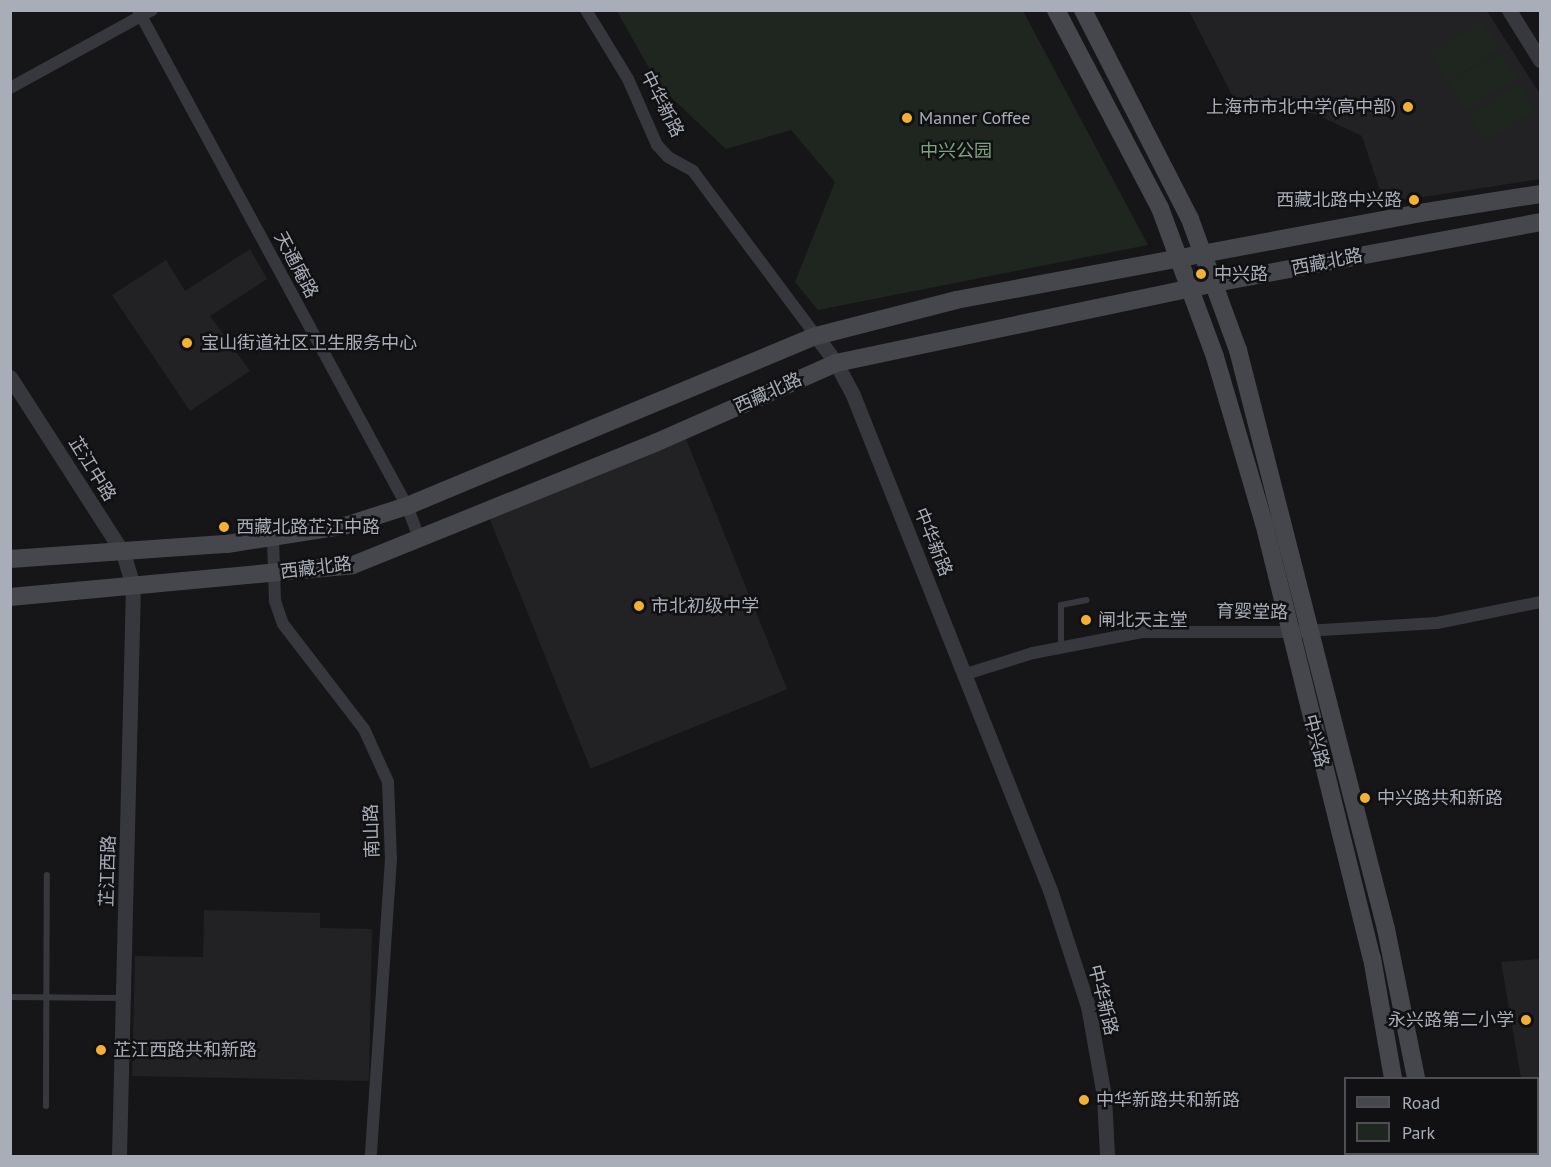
<!DOCTYPE html>
<html>
<head>
<meta charset="utf-8">
<style>
	body { margin:0 }
	#map { position:relative; width:1551px; height:1167px; overflow:hidden; background:#161618; font-family:"PT Sans","Noto Sans SC",sans-serif }
	div>[style] { position:absolute }
	.built>* { inset:0; background:#222225; transform-origin:0 0 }
	.green>* { inset:0; background:#1e261f; transform-origin:0 0 }
	.service>* { height:6px; margin:-3px; padding:0 3px; transform-origin:3px; border-radius:3px; background:#37383d }
	.minor>* { height:12px; margin:-6px; padding:0 6px; transform-origin:6px; border-radius:6px; background:#37383d }
	.tertiary>* { height:15px; margin:-7.5px; padding:0 7.5px; transform-origin:7.5px; border-radius:7.5px; background:#37383d }
	.secondary>* { height:18px; margin:-9px; padding:0 9px; transform-origin:9px; border-radius:9px; background:#45474d }
	.dots>* { width:16px; height:16px; translate:-50% -50%; box-sizing:border-box; border:3px solid #111113; border-radius:50% }
	span { translate:-50% -50%; white-space:nowrap; text-align:center; line-height:1.15; -webkit-text-stroke:5px #111113; paint-order:stroke }
	.street-label { font-size:18px; color:#a8adb8 }
	.poi-label { font-size:18px; color:#a8adb8 }
	.right { translate:-100% -50%; text-align:right }
	.left { translate:0 -50%; text-align:left }
	.park-label { font-size:18px; color:#7fa381 }
	.frame { position:absolute; inset:0; border:12px solid #a8adb8; pointer-events:none }
	.legend { position:absolute; left:1344px; top:1077px; width:195px; height:78px; box-sizing:border-box; background:#111113; border:2px solid #4d4f55; margin:0; padding:8px 10px; list-style:none; font-size:18px; color:#a8adb8 }
	.legend li { display:flex; align-items:center; gap:12px; height:30px }
	.legend b { width:30px; border:2px solid #4d4f55 }
</style>
</head>
<body>
<div id="map">
	<div class="built">
		<i style="clip-path:polygon(1189px 11px,1487px 11px,1540px 94px,1540px 179px,1384px 203px,1362px 136px,1315px 114px,1235px 101px)"></i>
		<i style="clip-path:polygon(250px 249px,267px 279px,210px 316px,250px 371px,190px 411px,112px 295px,166px 260px,185px 291px)"></i>
		<i style="left:686px;top:439px;width:270px;height:212px;rotate:68deg"></i>
		<i style="clip-path:polygon(204px 910px,320px 913px,320px 928px,372px 929px,369px 1081px,132px 1076px,135px 956px,203px 957px)"></i>
		<i style="clip-path:polygon(1540px 959px,1540px 1156px,1534px 1156px,1538px 1154px,1538px 1078px,1521px 1078px,1501px 962px)"></i>
	</div>
	<div class="green">
		<i style="clip-path:polygon(617px 11px,1023px 11px,1148px 245px,818px 310px,795px 282px,835px 182px,791px 130px,726px 149px,659px 86px)"></i>
		<i style="left:1482px;top:22px;width:33px;height:60px;rotate:59deg"></i>
		<i style="left:1501px;top:52px;width:32px;height:60px;rotate:60deg"></i>
		<i style="left:1520px;top:84px;width:31px;height:60px;rotate:59deg"></i>
	</div>
	<div class="service">
		<i style="left:1061px;top:647px;width:42px;rotate:-90deg"></i>
		<i style="left:1061px;top:605px;width:26px;rotate:-11deg"></i>
		<i style="left:10px;top:997px;width:113px;rotate:0.5deg"></i>
		<i style="left:46px;top:1106px;width:231px;rotate:-89.8deg"></i>
	</div>
	<div class="minor">
		<i style="left:138px;top:10px;width:564px;rotate:61.53deg"></i>
		<i style="left:407px;top:506px;width:34px;rotate:69deg"></i>
		<i style="left:586px;top:10px;width:81px;rotate:58.7deg"></i>
		<i style="left:628px;top:79px;width:72px;rotate:66.3deg"></i>
		<i style="left:657px;top:145px;width:16px;rotate:47deg"></i>
		<i style="left:668px;top:157px;width:29px;rotate:29deg"></i>
		<i style="left:693px;top:171px;width:206px;rotate:53.3deg"></i>
		<i style="left:10px;top:88px;width:162px;rotate:-28.8deg"></i>
		<i style="left:273px;top:538px;width:63px;rotate:88.2deg"></i>
		<i style="left:275px;top:601px;width:24px;rotate:71deg"></i>
		<i style="left:283px;top:624px;width:133px;rotate:52.4deg"></i>
		<i style="left:364px;top:729px;width:58px;rotate:65.6deg"></i>
		<i style="left:388px;top:782px;width:77px;rotate:87.8deg"></i>
		<i style="left:391px;top:859px;width:298px;rotate:93.9deg"></i>
		<i style="left:966px;top:674px;width:70px;rotate:-17.4deg"></i>
		<i style="left:1033px;top:653px;width:111px;rotate:-10.9deg"></i>
		<i style="left:1142px;top:632px;width:147px"></i>
		<i style="left:1289px;top:632px;width:148px;rotate:-3.5deg"></i>
		<i style="left:1437px;top:623px;width:105px;rotate:-11.5deg"></i>
	</div>
	<div class="tertiary">
		<i style="left:1509px;top:10px;width:59px;rotate:58.2deg"></i>
		<i style="left:816px;top:336px;width:34px;rotate:53deg"></i>
		<i style="left:836px;top:363px;width:36px;rotate:62deg"></i>
		<i style="left:853px;top:395px;width:533px;rotate:68.3deg"></i>
		<i style="left:1050px;top:890px;width:122px;rotate:71.9deg"></i>
		<i style="left:1088px;top:1006px;width:91px;rotate:79.9deg"></i>
		<i style="left:1104px;top:1096px;width:60px;rotate:87.1deg"></i>
		<i style="left:10px;top:377px;width:209px;rotate:57.3deg"></i>
		<i style="left:123px;top:553px;width:34px;rotate:73deg"></i>
		<i style="left:133px;top:586px;width:570px;rotate:91.41deg"></i>
	</div>
	<div class="secondary">
		<i style="left:1056px;top:10px;width:224px;rotate:62.3deg"></i>
		<i style="left:1160px;top:208px;width:159px;rotate:69.7deg"></i>
		<i style="left:1215px;top:357px;width:173px;rotate:73.6deg"></i>
		<i style="left:1264px;top:523px;width:448px;rotate:76.1deg"></i>
		<i style="left:1372px;top:958px;width:122px;rotate:80.1deg"></i>
		<i style="left:1083px;top:10px;width:235px;rotate:62.9deg"></i>
		<i style="left:1190px;top:219px;width:140px;rotate:69.9deg"></i>
		<i style="left:1238px;top:350px;width:598px;rotate:75.66deg"></i>
		<i style="left:1386px;top:929px;width:152px;rotate:78.6deg"></i>
		<i style="left:10px;top:559px;width:218px;rotate:-4deg"></i>
		<i style="left:227px;top:544px;width:122px;rotate:-8.9deg"></i>
		<i style="left:348px;top:525px;width:62px;rotate:-17.9deg"></i>
		<i style="left:407px;top:506px;width:443px;rotate:-22.6deg"></i>
		<i style="left:816px;top:336px;width:145px;rotate:-14.4deg"></i>
		<i style="left:956px;top:300px;width:472px;rotate:-10.6deg"></i>
		<i style="left:1420px;top:213px;width:121px;rotate:-9deg"></i>
		<i style="left:10px;top:597px;width:344px;rotate:-5.3deg"></i>
		<i style="left:353px;top:565px;width:326px;rotate:-22deg"></i>
		<i style="left:655px;top:443px;width:198px;rotate:-23.8deg"></i>
		<i style="left:836px;top:363px;width:387px;rotate:-11.9deg"></i>
		<i style="left:1215px;top:283px;width:331px;rotate:-10.6deg"></i>
		<i style="left:1401px;top:1154px;width:2px;rotate:63deg"></i>
		<i style="left:1428px;top:1154px;width:2px;rotate:63deg"></i>
	</div>
	<div class="dots">
		<i style="left:1408px;top:107px;background:#f2b134"></i>
		<i style="left:907px;top:118px;background:#f2b134"></i>
		<i style="left:1414px;top:200px;background:#f2b134"></i>
		<i style="left:1201px;top:274px;background:#f2b134"></i>
		<i style="left:187px;top:343px;background:#f2b134"></i>
		<i style="left:224px;top:527px;background:#f2b134"></i>
		<i style="left:639px;top:606px;background:#f2b134"></i>
		<i style="left:1086px;top:620px;background:#f2b134"></i>
		<i style="left:1365px;top:798px;background:#f2b134"></i>
		<i style="left:1526px;top:1020px;background:#f2b134"></i>
		<i style="left:101px;top:1050px;background:#f2b134"></i>
		<i style="left:1084px;top:1100px;background:#f2b134"></i>
	</div>
	<div class="street-label">
		<span style="left:662px;top:104px;rotate:63deg">中华新路</span>
		<span style="left:1327px;top:262px;rotate:-11deg">西藏北路</span>
		<span style="left:296px;top:265px;rotate:62deg">天通庵路</span>
		<span style="left:768px;top:393px;rotate:-24deg">西藏北路</span>
		<span style="left:92px;top:469px;rotate:58deg">芷江中路</span>
		<span style="left:933px;top:542px;rotate:68deg">中华新路</span>
		<span style="left:316px;top:568px;rotate:-7deg">西藏北路</span>
		<span style="left:1252px;top:612px;rotate:1deg">育婴堂路</span>
		<span style="left:1316px;top:741px;rotate:76deg">中兴路</span>
		<span style="left:372px;top:831px;rotate:-92deg">南山路</span>
		<span style="left:108px;top:871px;rotate:-88deg">芷江西路</span>
		<span style="left:1103px;top:1000px;rotate:76deg">中华新路</span>
	</div>
	<div class="poi-label">
		<span class="right" style="left:1396px;top:107px">上海市市北中学(高中部)</span>
		<span class="left" style="left:919px;top:118px">Manner Coffee</span>
		<span class="right" style="left:1402px;top:200px">西藏北路中兴路</span>
		<span class="left" style="left:1214px;top:274px">中兴路</span>
		<span class="left" style="left:201px;top:343px">宝山街道社区卫生服务中心</span>
		<span class="left" style="left:236px;top:527px">西藏北路芷江中路</span>
		<span class="left" style="left:651px;top:606px">市北初级中学</span>
		<span class="left" style="left:1098px;top:620px">闸北天主堂</span>
		<span class="left" style="left:1377px;top:798px">中兴路共和新路</span>
		<span class="right" style="left:1514px;top:1020px">永兴路第二小学</span>
		<span class="left" style="left:113px;top:1050px">芷江西路共和新路</span>
		<span class="left" style="left:1096px;top:1100px">中华新路共和新路</span>
	</div>
	<div class="park-label">
		<span style="left:956px;top:151px">中兴公园</span>
	</div>
	<div class="frame"></div>
	<ul class="legend">
	<li><b style="height:8px;background:#45474d"></b>Road</li>
	<li><b style="height:16px;background:#1e261f"></b>Park</li>
	</ul>
</div>
</body>
</html>
